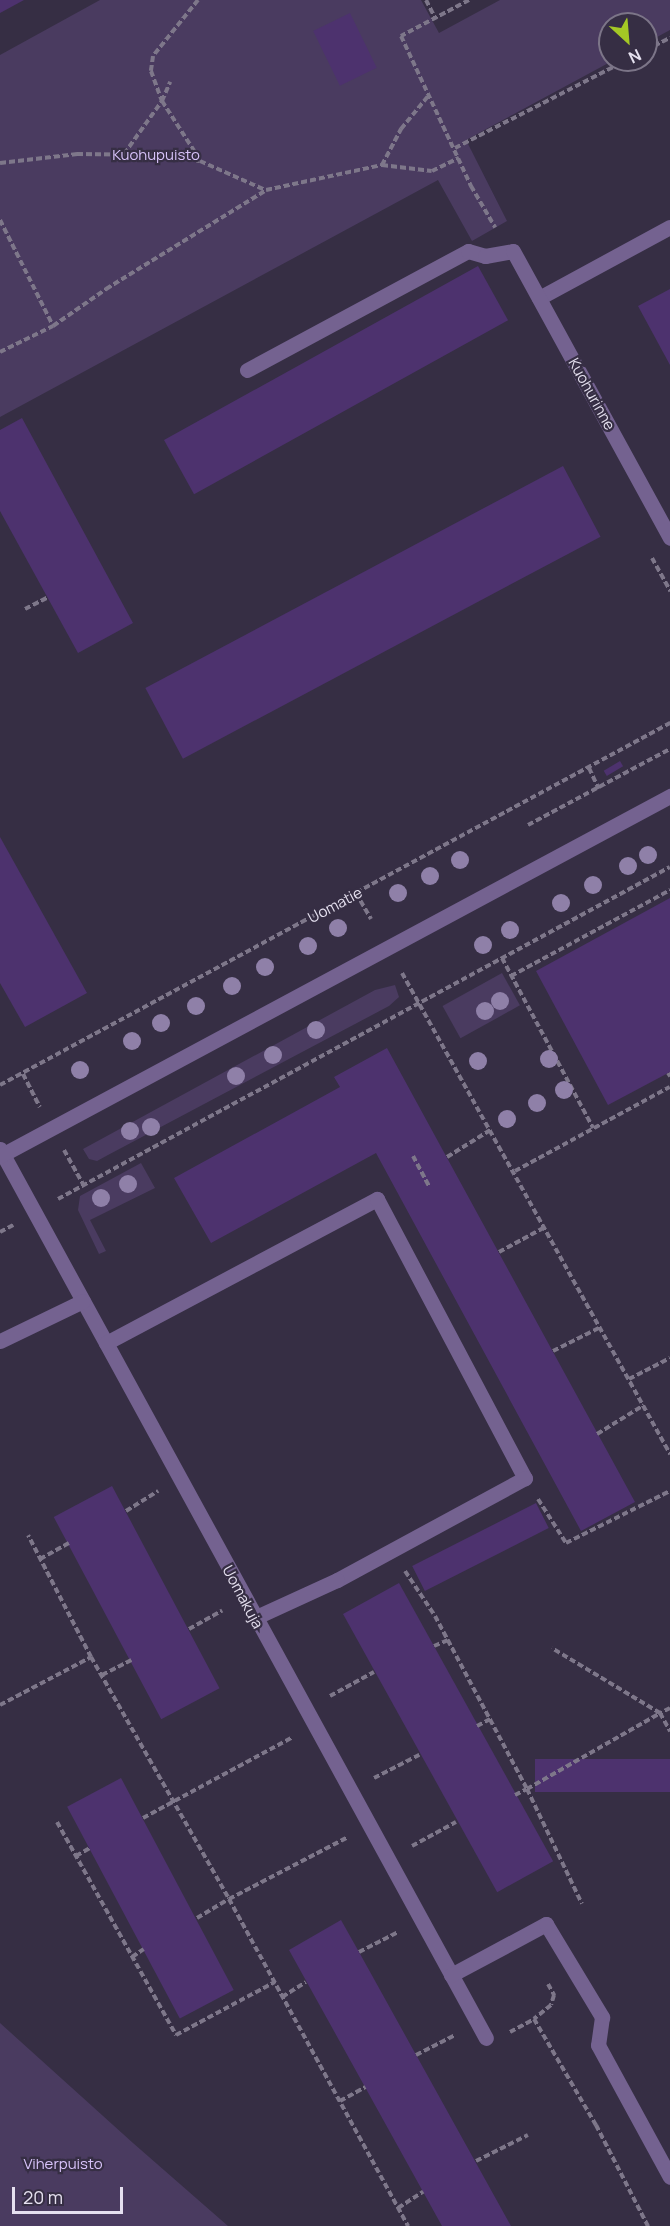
<!DOCTYPE html>
<html>
<head>
<meta charset="utf-8">
<style>
	body { margin:0 }
	#map { position:relative; width:670px; height:2226px; overflow:hidden; background:#362e44; font-family:Manrope,sans-serif }
	div>[style] { position:absolute }
	.green>* { inset:0; background:#4a3b60; transform-origin:0 0 }
	.building>* { inset:0; background:#4d326e; transform-origin:0 0 }
	.path>* { height:4px; margin-top:-2px; transform-origin:0; background:repeating-linear-gradient(90deg,#7e778a 0 6px,transparent 0 9px) }
	.minor>* { height:15px; margin:-7.5px; padding:0 7.5px; transform-origin:7.5px; border-radius:7.5px; background:#746290 }
	.trees>* { width:18px; height:18px; margin:-9px; border-radius:50%; background:#8f80a8 }
	span { translate:-50% -50%; white-space:nowrap; text-align:center; line-height:1.15; -webkit-text-stroke:4.5px #362e44; paint-order:stroke }
	.park-label { font-size:15px; color:#d8c3fa }
	.street-label { font-size:15px; color:#e5e0ef }
	.north { position:absolute; left:598px; top:12px; width:60px; height:60px; box-sizing:border-box; background:#362e44; border:2px solid #7c7588; border-radius:50%; rotate:154deg; font-size:16px; font-weight:700; line-height:24px; text-align:center; color:#e5e0ef }
	.north::after { content:''; display:block; margin:auto; width:21px; height:27px; background:#a4c825; clip-path:polygon(50% 0,100% 100%,50% 72%,0 100%) }
	.scale { position:absolute; left:12px; top:2187px; width:111px; height:27px; box-sizing:border-box; border:3px solid #e5e0ef; border-top:0; padding-left:8px; font-size:18px; line-height:21px; white-space:nowrap; color:#e5e0ef; -webkit-text-stroke:4px #362e44; paint-order:stroke }
</style>
</head>
<body>
<div id="map">
	<div class="green">
		<i style="clip-path:polygon(100px 0,421px 0,439px 33px,500px 0,670px 0,670px 30px,646px 43px,646px 24px,610px 24px,610px 60px,614px 60px,466px 140px,507px 221px,472px 241px,438px 180px,0 417px,0 55px)"></i>
		<i style="left:502px;top:973px;width:37px;height:68px;rotate:61deg"></i>
		<i style="clip-path:polygon(395px 985px,399px 997px,389px 1006px,108px 1155px,97px 1161px,89px 1159px,83px 1149px,375px 990px)"></i>
		<i style="clip-path:polygon(141px 1163px,155px 1188px,90px 1220px,106px 1251px,99px 1254px,78px 1210px,80px 1196px)"></i>
		<i style="clip-path:polygon(0 2023px,133px 2143px,228px 2226px,0 2226px)"></i>
	</div>
	<div class="building">
		<i style="clip-path:polygon(0 0,24px 0,0 13px)"></i>
		<i style="left:350px;top:13px;width:61px;height:41px;rotate:64deg"></i>
		<i style="left:478px;top:266px;width:62px;height:359px;rotate:61deg"></i>
		<i style="clip-path:polygon(670px 289px,670px 365px,638px 306px)"></i>
		<i style="clip-path:polygon(22px 418px,133px 623px,78px 653px,0 511px,0 430px)"></i>
		<i style="left:563px;top:466px;width:80px;height:473px;rotate:62deg"></i>
		<i style="left:620px;top:761px;width:6px;height:19px;rotate:59deg"></i>
		<i style="clip-path:polygon(0 837px,87px 993px,25px 1027px,0 983px)"></i>
		<i style="clip-path:polygon(670px 898px,670px 1072px,608px 1105px,536px 971px)"></i>
		<i style="clip-path:polygon(387px 1048px,635px 1502px,581px 1531px,376px 1153px,211px 1243px,174px 1178px,340px 1087px,334px 1077px)"></i>
		<i style="left:112px;top:1486px;width:229px;height:66px;rotate:62deg"></i>
		<i style="left:536px;top:1503px;width:28px;height:139px;rotate:63deg"></i>
		<i style="left:399px;top:1583px;width:318px;height:64px;rotate:61deg"></i>
		<i style="left:670px;top:1759px;width:33px;height:135px;rotate:90deg"></i>
		<i style="left:121px;top:1778px;width:240px;height:61px;rotate:62deg"></i>
		<i style="clip-path:polygon(341px 1920px,359px 1952px,511px 2226px,442px 2226px,365px 2087px,289px 1950px)"></i>
	</div>
	<div class="path">
		<i style="left:198px;top:0;width:72px;rotate:128.8deg"></i>
		<i style="left:153px;top:56px;width:15px;rotate:98deg"></i>
		<i style="left:151px;top:71px;width:32px;rotate:70deg"></i>
		<i style="left:162px;top:101px;width:70px;rotate:57.2deg"></i>
		<i style="left:426px;top:0;width:20px;rotate:63deg"></i>
		<i style="left:469px;top:0;width:77px;rotate:152.1deg"></i>
		<i style="left:401px;top:36px;width:166px;rotate:65deg"></i>
		<i style="left:471px;top:186px;width:48px;rotate:59.7deg"></i>
		<i style="left:646px;top:50px;width:27px;rotate:-27deg"></i>
		<i style="left:455px;top:148px;width:193px;rotate:-27.1deg"></i>
		<i style="left:124px;top:154px;width:65px;rotate:-54.4deg"></i>
		<i style="left:162px;top:101px;width:21px;rotate:-67deg"></i>
		<i style="left:0;top:163px;width:78px;rotate:-6.7deg"></i>
		<i style="left:77px;top:154px;width:84px;rotate:0.7deg"></i>
		<i style="left:161px;top:155px;width:39px;rotate:9deg"></i>
		<i style="left:200px;top:161px;width:71px;rotate:24deg"></i>
		<i style="left:382px;top:165px;width:41px;rotate:-62.2deg"></i>
		<i style="left:401px;top:129px;width:44px;rotate:-50.5deg"></i>
		<i style="left:0;top:220px;width:119px;rotate:63.4deg"></i>
		<i style="left:0;top:352px;width:59px;rotate:-26.1deg"></i>
		<i style="left:53px;top:326px;width:65px;rotate:-34.9deg"></i>
		<i style="left:106px;top:289px;width:188px;rotate:-31.7deg"></i>
		<i style="left:266px;top:190px;width:119px;rotate:-12.2deg"></i>
		<i style="left:382px;top:165px;width:50px;rotate:6.8deg"></i>
		<i style="left:432px;top:171px;width:30px;rotate:-26deg"></i>
		<i style="left:652px;top:558px;width:38px;rotate:61deg"></i>
		<i style="left:25px;top:609px;width:25px;rotate:-27deg"></i>
		<i style="left:589px;top:768px;width:23px;rotate:65deg"></i>
		<i style="left:528px;top:825px;width:161px;rotate:-28.2deg"></i>
		<i style="left:356px;top:893px;width:30px;rotate:60deg"></i>
		<i style="left:502px;top:958px;width:193px;rotate:61.8deg"></i>
		<i style="left:402px;top:973px;width:551px;rotate:60.87deg"></i>
		<i style="left:511px;top:976px;width:181px;rotate:-28.4deg"></i>
		<i style="left:668px;top:1073px;width:4px;rotate:56deg"></i>
		<i style="left:23px;top:1074px;width:37px;rotate:63deg"></i>
		<i style="left:0;top:1085px;width:762px;rotate:-28.38deg"></i>
		<i style="left:64px;top:1150px;width:41px;rotate:60.9deg"></i>
		<i style="left:413px;top:1156px;width:34px;rotate:62deg"></i>
		<i style="left:447px;top:1157px;width:53px;rotate:-31.9deg"></i>
		<i style="left:515px;top:1171px;width:176px;rotate:-28.5deg"></i>
		<i style="left:58px;top:1199px;width:696px;rotate:-28.48deg"></i>
		<i style="left:0;top:1232px;width:15px;rotate:-28deg"></i>
		<i style="left:499px;top:1252px;width:52px;rotate:-28.5deg"></i>
		<i style="left:553px;top:1351px;width:54px;rotate:-26.6deg"></i>
		<i style="left:629px;top:1379px;width:46px;rotate:-27.1deg"></i>
		<i style="left:597px;top:1434px;width:55px;rotate:-31.7deg"></i>
		<i style="left:538px;top:1499px;width:52px;rotate:57.5deg"></i>
		<i style="left:566px;top:1543px;width:116px;rotate:-26.6deg"></i>
		<i style="left:126px;top:1511px;width:38px;rotate:-32deg"></i>
		<i style="left:40px;top:1559px;width:33px;rotate:-29deg"></i>
		<i style="left:405px;top:1571px;width:54px;rotate:56.3deg"></i>
		<i style="left:435px;top:1616px;width:196px;rotate:62deg"></i>
		<i style="left:527px;top:1789px;width:153px;rotate:-29.7deg"></i>
		<i style="left:660px;top:1713px;width:126px;rotate:-149deg"></i>
		<i style="left:189px;top:1629px;width:38px;rotate:-29deg"></i>
		<i style="left:434px;top:1646px;width:15px;rotate:-23deg"></i>
		<i style="left:91px;top:1657px;width:279px;rotate:60.3deg"></i>
		<i style="left:229px;top:1899px;width:134px;rotate:-27.5deg"></i>
		<i style="left:102px;top:1675px;width:33px;rotate:-27deg"></i>
		<i style="left:330px;top:1696px;width:50px;rotate:-28.6deg"></i>
		<i style="left:0;top:1705px;width:103px;rotate:-27.8deg"></i>
		<i style="left:91px;top:1657px;width:137px;rotate:-117.3deg"></i>
		<i style="left:670px;top:1708px;width:11px;rotate:153deg"></i>
		<i style="left:660px;top:1713px;width:21px;rotate:61deg"></i>
		<i style="left:477px;top:1726px;width:15px;rotate:-28deg"></i>
		<i style="left:374px;top:1778px;width:51px;rotate:-27.1deg"></i>
		<i style="left:515px;top:1795px;width:13px;rotate:-27deg"></i>
		<i style="left:527px;top:1789px;width:127px;rotate:64.4deg"></i>
		<i style="left:143px;top:1818px;width:170px;rotate:-28.4deg"></i>
		<i style="left:57px;top:1822px;width:244px;rotate:60.8deg"></i>
		<i style="left:176px;top:2035px;width:112px;rotate:-28.2deg"></i>
		<i style="left:412px;top:1846px;width:50px;rotate:-28.6deg"></i>
		<i style="left:76px;top:1856px;width:16px;rotate:-30deg"></i>
		<i style="left:197px;top:1918px;width:37px;rotate:-31deg"></i>
		<i style="left:229px;top:1899px;width:373px;rotate:61.3deg"></i>
		<i style="left:359px;top:1952px;width:44px;rotate:-27.1deg"></i>
		<i style="left:132px;top:1957px;width:14px;rotate:-34deg"></i>
		<i style="left:548px;top:1984px;width:13px;rotate:61deg"></i>
		<i style="left:554px;top:1995px;width:10px;rotate:107deg"></i>
		<i style="left:551px;top:2005px;width:22px;rotate:141deg"></i>
		<i style="left:534px;top:2019px;width:123px;rotate:59.7deg"></i>
		<i style="left:596px;top:2125px;width:114px;rotate:62.8deg"></i>
		<i style="left:282px;top:1997px;width:28px;rotate:-32deg"></i>
		<i style="left:510px;top:2032px;width:27px;rotate:-28deg"></i>
		<i style="left:416px;top:2055px;width:44px;rotate:-27.1deg"></i>
		<i style="left:340px;top:2101px;width:29px;rotate:-29deg"></i>
		<i style="left:476px;top:2161px;width:58px;rotate:-26.6deg"></i>
		<i style="left:398px;top:2208px;width:30px;rotate:-33deg"></i>
	</div>
	<div class="minor">
		<i style="left:539px;top:298px;width:149px;rotate:-28.5deg"></i>
		<i style="left:247px;top:370px;width:251px;rotate:-28.3deg"></i>
		<i style="left:468px;top:251px;width:18px;rotate:16deg"></i>
		<i style="left:485px;top:256px;width:28px;rotate:-10deg"></i>
		<i style="left:513px;top:251px;width:327px;rotate:61.3deg"></i>
		<i style="left:0;top:1149px;width:1013px;rotate:61.34deg"></i>
		<i style="left:0;top:1156px;width:761px;rotate:-28.25deg"></i>
		<i style="left:0;top:1341px;width:92px;rotate:-25.7deg"></i>
		<i style="left:106px;top:1343px;width:307px;rotate:-28deg"></i>
		<i style="left:377px;top:1199px;width:316px;rotate:62.1deg"></i>
		<i style="left:525px;top:1478px;width:214px;rotate:151.5deg"></i>
		<i style="left:337px;top:1580px;width:91px;rotate:155.4deg"></i>
		<i style="left:451px;top:1975px;width:108px;rotate:-28.2deg"></i>
		<i style="left:546px;top:1924px;width:109px;rotate:58.9deg"></i>
		<i style="left:602px;top:2017px;width:28px;rotate:98deg"></i>
		<i style="left:598px;top:2045px;width:150px;rotate:61.4deg"></i>
	</div>
	<div class="trees">
		<i style="left:648px;top:855px"></i>
		<i style="left:460px;top:860px"></i>
		<i style="left:628px;top:866px"></i>
		<i style="left:430px;top:876px"></i>
		<i style="left:593px;top:885px"></i>
		<i style="left:398px;top:893px"></i>
		<i style="left:561px;top:903px"></i>
		<i style="left:338px;top:928px"></i>
		<i style="left:510px;top:930px"></i>
		<i style="left:483px;top:945px"></i>
		<i style="left:308px;top:946px"></i>
		<i style="left:265px;top:967px"></i>
		<i style="left:232px;top:986px"></i>
		<i style="left:500px;top:1001px"></i>
		<i style="left:196px;top:1006px"></i>
		<i style="left:485px;top:1011px"></i>
		<i style="left:161px;top:1023px"></i>
		<i style="left:316px;top:1030px"></i>
		<i style="left:132px;top:1041px"></i>
		<i style="left:273px;top:1055px"></i>
		<i style="left:549px;top:1059px"></i>
		<i style="left:478px;top:1061px"></i>
		<i style="left:80px;top:1070px"></i>
		<i style="left:236px;top:1076px"></i>
		<i style="left:564px;top:1090px"></i>
		<i style="left:537px;top:1103px"></i>
		<i style="left:507px;top:1119px"></i>
		<i style="left:151px;top:1127px"></i>
		<i style="left:130px;top:1131px"></i>
		<i style="left:128px;top:1184px"></i>
		<i style="left:101px;top:1198px"></i>
	</div>
	<div class="park-label">
		<span style="left:156px;top:155px">Kuohupuisto</span>
		<span style="left:63px;top:2164px">Viherpuisto</span>
	</div>
	<div class="street-label">
		<span style="left:592px;top:394px;rotate:61deg">Kuohurinne</span>
		<span style="left:335px;top:905px;rotate:-28deg">Uomatie</span>
		<span style="left:243px;top:1597px;rotate:62deg">Uomakuja</span>
	</div>
	<div class="north">N</div>
	<div class="scale">20 m</div>
</div>
</body>
</html>
